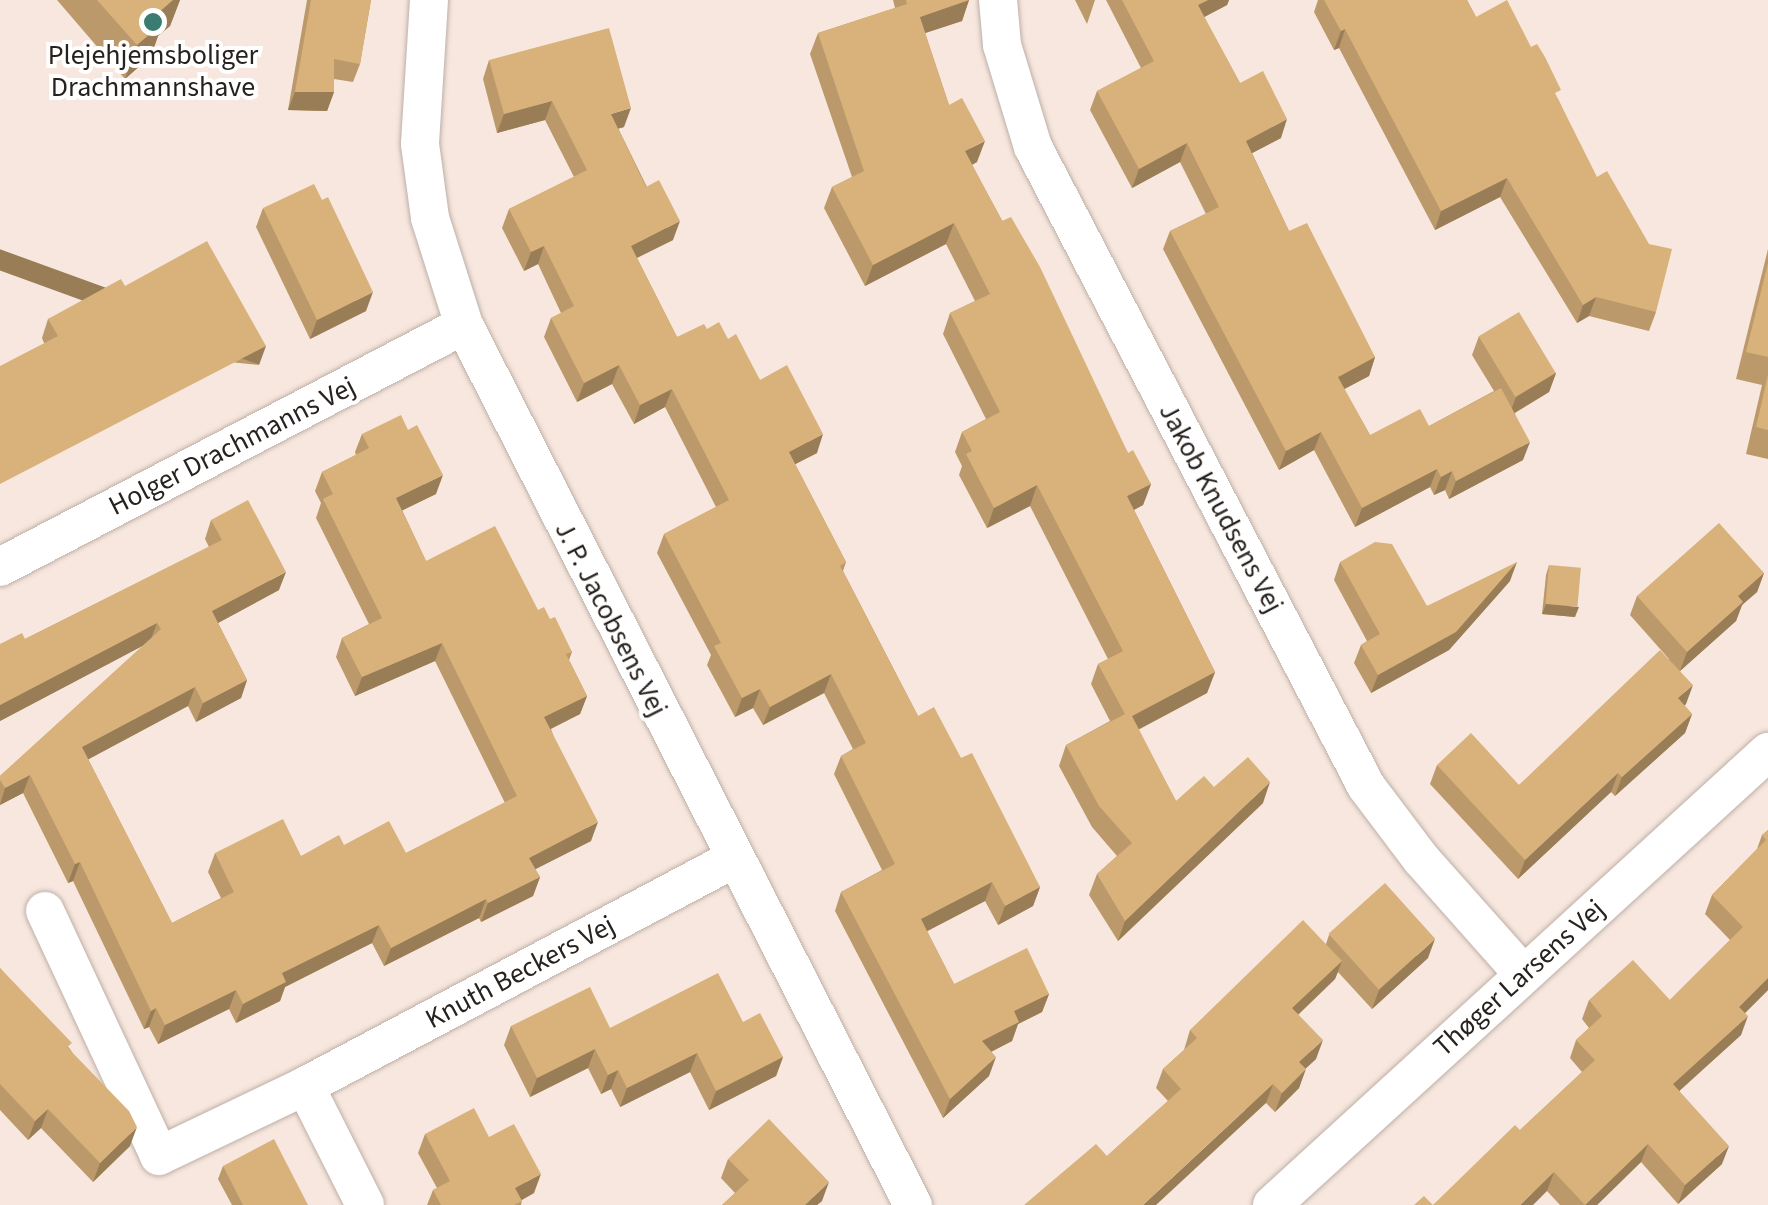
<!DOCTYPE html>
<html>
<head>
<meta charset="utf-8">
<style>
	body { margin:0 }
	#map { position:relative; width:1768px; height:1205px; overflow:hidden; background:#f7e7de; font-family:"Source Sans 3",sans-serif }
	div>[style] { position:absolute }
	.roads { filter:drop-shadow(0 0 2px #beafa7) drop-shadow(0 0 2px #beafa7) }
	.street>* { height:38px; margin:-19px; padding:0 19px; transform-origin:19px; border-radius:19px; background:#fff }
	.wall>* { inset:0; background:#bb996a }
	.shaded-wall>* { inset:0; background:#987d56; transform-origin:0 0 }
	.building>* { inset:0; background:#d9b27b; transform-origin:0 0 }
	.dots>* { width:28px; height:28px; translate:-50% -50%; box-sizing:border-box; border:5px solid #fff; border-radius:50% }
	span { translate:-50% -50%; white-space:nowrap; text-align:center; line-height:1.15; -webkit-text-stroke:8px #fff; paint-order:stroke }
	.poi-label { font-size:28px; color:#28221f }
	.street-label { font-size:28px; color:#28221f }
</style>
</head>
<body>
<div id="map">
	<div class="roads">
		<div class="street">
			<i style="left:429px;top:0;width:144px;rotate:93.6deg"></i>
			<i style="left:420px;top:144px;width:75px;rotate:82.3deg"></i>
			<i style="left:430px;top:218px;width:112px;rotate:72.4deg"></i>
			<i style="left:464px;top:325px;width:988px;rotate:62.97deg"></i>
			<i style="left:998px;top:0;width:45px;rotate:84.9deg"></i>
			<i style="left:1002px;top:45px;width:107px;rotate:73.1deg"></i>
			<i style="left:1033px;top:147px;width:721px;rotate:62.47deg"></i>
			<i style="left:1366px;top:786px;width:91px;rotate:53deg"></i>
			<i style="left:1421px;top:859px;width:154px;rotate:48.4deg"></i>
			<i style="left:0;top:567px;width:523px;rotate:-27.54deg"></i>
			<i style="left:45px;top:911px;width:270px;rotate:65deg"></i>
			<i style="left:159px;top:1156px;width:162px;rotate:-25.6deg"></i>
			<i style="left:305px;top:1086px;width:485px;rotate:-27.9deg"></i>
			<i style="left:305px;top:1086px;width:133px;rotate:63.2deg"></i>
			<i style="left:1272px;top:1205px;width:672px;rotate:-42.41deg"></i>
		</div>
	</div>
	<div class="wall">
		<i style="clip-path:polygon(57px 0,180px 0,170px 26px,158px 36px,151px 56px,125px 79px)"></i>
		<i style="clip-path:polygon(307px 0,371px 0,360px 64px,353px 82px,334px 79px,334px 92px,327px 111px,288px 110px)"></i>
		<i style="clip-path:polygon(893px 0,969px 0,962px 21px,925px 33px,949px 105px,977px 162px,972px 165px,1128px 453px,1151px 484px,1143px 505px,1134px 510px,1215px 672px,1207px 693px,1138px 730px,1176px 801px,1214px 787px,1263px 803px,1118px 941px,1089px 895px,1097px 874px,1117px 856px,1092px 827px,1059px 766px,1066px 745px,1110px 721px,1091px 684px,1098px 664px,1108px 659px,1030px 506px,987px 528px,959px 475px,962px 466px,955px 452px,962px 432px,986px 419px,943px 334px,950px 313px,975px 301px,946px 244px,865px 286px,824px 208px,832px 187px,852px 177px,810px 54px,818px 33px,895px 8px)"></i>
		<i style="clip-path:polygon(1075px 0,1095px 0,1087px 24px)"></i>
		<i style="clip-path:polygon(1106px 0,1229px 0,1227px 5px,1204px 17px,1240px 83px,1281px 138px,1252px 153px,1289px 231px,1375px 357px,1369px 376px,1344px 389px,1370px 435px,1429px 426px,1494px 391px,1472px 355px,1479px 336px,1556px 373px,1549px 392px,1515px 413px,1523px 460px,1449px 499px,1445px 490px,1434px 495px,1430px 487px,1355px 527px,1314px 450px,1279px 470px,1163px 249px,1170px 231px,1206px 214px,1180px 162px,1132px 188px,1090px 110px,1097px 91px,1141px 68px)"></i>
		<i style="clip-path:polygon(1318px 0,1467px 0,1476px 17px,1558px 99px,1656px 312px,1649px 331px,1589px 316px,1577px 323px,1500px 197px,1435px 230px,1339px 48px,1334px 50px,1314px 12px)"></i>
		<i style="clip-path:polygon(489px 60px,624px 127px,618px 128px,673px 240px,637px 258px,677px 337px,707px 329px,728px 339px,817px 453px,795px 464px,846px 562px,843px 571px,918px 716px,961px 758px,1040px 887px,1033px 906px,998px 925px,985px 901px,927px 931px,954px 984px,1049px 994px,1042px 1012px,1018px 1024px,1012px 1041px,991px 1052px,989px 1076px,943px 1118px,835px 911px,841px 892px,882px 870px,834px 774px,841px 756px,853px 749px,824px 693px,763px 725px,753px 708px,735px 717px,707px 665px,711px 655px,657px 553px,664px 534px,716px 507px,665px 407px,634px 424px,612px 384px,577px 402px,544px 337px,551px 318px,561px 313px,538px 264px,524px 271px,502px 228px,509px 209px,574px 177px,545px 120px,497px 133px,483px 79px)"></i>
		<i style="clip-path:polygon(263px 208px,366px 311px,310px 339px,256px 227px)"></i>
		<i style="clip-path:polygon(1768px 249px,1768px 459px,1746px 454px,1762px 385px,1736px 379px)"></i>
		<i style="clip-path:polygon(125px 286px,259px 365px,44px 343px,42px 338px,48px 319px)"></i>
		<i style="clip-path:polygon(362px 434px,436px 494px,402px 510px,426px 561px,538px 610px,550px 619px,572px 652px,569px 660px,587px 696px,580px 714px,551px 729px,591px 841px,535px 869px,540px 877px,533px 896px,481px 922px,479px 918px,384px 966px,372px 943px,285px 987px,280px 1001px,236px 1023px,229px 1009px,158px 1044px,149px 1027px,144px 1029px,73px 881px,68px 883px,23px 793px,0 805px,0 776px,144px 645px,0 721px,0 644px,25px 639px,209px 547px,205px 539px,211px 520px,279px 590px,218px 623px,247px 680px,241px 698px,196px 722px,188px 706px,88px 759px,172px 923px,221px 898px,208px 872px,215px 853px,301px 856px,344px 845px,406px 853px,505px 803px,435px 661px,355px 696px,336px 657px,342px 638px,369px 624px,316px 518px,321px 503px,315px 491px,322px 472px,356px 455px,355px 452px)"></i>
		<i style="clip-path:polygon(1340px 562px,1427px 606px,1510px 581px,1449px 650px,1371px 693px,1354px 663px,1361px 645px,1367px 641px,1334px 580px)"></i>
		<i style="clip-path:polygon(1549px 565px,1575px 617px,1542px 614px,1546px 575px)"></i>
		<i style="clip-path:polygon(1764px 573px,1757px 592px,1742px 605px,1736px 621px,1680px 671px,1686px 704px,1684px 705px,1692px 714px,1685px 733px,1615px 796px,1611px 792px,1518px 879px,1430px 784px,1437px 765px,1519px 785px,1669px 659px,1630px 615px,1637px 596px)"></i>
		<i style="clip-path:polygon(1768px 830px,1768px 990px,1745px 1013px,1741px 1035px,1679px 1091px,1722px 1164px,1678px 1204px,1641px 1162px,1597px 1205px,1560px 1205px,1547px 1191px,1433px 1205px,1520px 1130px,1582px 1072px,1570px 1058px,1576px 1040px,1589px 1028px,1582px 1019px,1589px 1000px,1670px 1000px,1730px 940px,1705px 914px,1712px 895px,1757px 849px,1762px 835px)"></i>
		<i style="clip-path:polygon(1329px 935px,1428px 958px,1372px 1009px,1338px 972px,1335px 979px,1298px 1015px,1316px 1059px,1305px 1069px,1299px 1088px,1275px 1112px,1266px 1103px,1107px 1156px,1168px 1101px,1156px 1088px,1163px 1069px,1184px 1050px,1190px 1030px,1326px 944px)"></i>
		<i style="clip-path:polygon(0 968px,70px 1049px,130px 1146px,93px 1182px,41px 1128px,28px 1140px,0 1110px)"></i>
		<i style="clip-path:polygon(743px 1022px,783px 1057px,776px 1076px,709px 1110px,690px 1072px,620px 1107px,611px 1089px,601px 1094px,588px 1068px,530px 1097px,504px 1045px,511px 1026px,610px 1028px)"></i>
		<i style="clip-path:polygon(425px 1134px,489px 1137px,534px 1193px,522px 1200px,521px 1205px,427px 1205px,433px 1190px,437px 1188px,418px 1153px)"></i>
		<i style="clip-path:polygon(728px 1159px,822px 1201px,817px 1205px,722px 1205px,735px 1193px,721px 1178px)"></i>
		<i style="clip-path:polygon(223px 1166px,308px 1205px,232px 1205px,218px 1179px)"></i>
	</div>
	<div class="shaded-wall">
		<i style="clip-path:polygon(171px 0,180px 0,170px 26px,158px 36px,151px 56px,125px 79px,137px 45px,157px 14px)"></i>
		<i style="clip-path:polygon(969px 0,962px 21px,913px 37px,920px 17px)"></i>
		<i style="clip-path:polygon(1208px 0,1229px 0,1227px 5px,1191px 24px,1198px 5px)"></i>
		<i style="clip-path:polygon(1345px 29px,1339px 48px,1334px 50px,1341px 31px)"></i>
		<i style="clip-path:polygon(295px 92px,334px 92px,327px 111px,288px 110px)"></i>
		<i style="clip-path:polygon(552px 101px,545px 120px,497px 133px,504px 114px)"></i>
		<i style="clip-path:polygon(631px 108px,624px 127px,604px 133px,611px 114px)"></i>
		<i style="clip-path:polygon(1287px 119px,1281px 138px,1239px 160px,1246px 141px)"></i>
		<i style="clip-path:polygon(985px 141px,977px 162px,958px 172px,965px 151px)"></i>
		<i style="clip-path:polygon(1187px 143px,1180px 162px,1132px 188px,1139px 169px)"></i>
		<i style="clip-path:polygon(1507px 178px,1500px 197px,1435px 230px,1441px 211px)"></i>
		<i style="clip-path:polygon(680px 221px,673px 240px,624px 264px,631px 246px)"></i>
		<i style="clip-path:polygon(954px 223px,946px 244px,865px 286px,873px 265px)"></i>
		<i style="clip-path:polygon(544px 246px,538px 264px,524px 271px,531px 252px)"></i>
		<i style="clip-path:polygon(373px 292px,366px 311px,310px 339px,317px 320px)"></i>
		<i style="clip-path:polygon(1596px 297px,1589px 316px,1577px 323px,1583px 305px)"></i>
		<i style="left:266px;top:346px;width:20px;height:300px;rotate:110deg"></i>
		<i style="clip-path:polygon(1375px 357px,1369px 376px,1331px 396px,1338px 377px)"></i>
		<i style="clip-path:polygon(619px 365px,612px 384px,577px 402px,584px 383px)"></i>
		<i style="clip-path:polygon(1556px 373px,1549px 392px,1509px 416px,1516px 397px)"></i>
		<i style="clip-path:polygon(672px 389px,665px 407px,634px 424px,640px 405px)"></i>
		<i style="clip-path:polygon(1321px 432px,1314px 450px,1279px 470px,1286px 451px)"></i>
		<i style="clip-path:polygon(823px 434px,817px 453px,782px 471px,789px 452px)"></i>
		<i style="clip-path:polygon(1530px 442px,1523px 460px,1449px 499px,1456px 481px)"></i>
		<i style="clip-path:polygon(1437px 469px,1430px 487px,1355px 527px,1362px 508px)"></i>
		<i style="clip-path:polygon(1452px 471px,1445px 490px,1434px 495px,1441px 477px)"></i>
		<i style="clip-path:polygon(443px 475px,436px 494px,389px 517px,396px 498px)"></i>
		<i style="clip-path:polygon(1151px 484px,1143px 505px,1120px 517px,1127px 496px)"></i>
		<i style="clip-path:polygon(1037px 485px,1030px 506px,987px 528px,994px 508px)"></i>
		<i style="clip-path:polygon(1517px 562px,1510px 581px,1449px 650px,1371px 693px,1378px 675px)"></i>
		<i style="clip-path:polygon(286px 572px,279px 590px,205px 630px,212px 611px)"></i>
		<i style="clip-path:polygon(1764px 573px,1757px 592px,1742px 605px,1736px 621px,1680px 671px,1687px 652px,1738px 596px)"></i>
		<i style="clip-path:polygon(1546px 604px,1579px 607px,1575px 617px,1542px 614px)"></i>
		<i style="clip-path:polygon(157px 623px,150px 642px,0 721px,0 705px)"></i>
		<i style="clip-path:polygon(442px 643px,435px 661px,355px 696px,362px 677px)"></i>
		<i style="clip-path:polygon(1215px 672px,1207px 693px,1124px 737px,1132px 716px)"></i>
		<i style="clip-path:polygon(831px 674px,824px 693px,763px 725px,770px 707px)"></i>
		<i style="clip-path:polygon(247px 680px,241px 698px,196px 722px,203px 703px)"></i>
		<i style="clip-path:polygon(1693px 685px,1686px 704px,1671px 717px,1678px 698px)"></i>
		<i style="clip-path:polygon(195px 687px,188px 706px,76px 766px,82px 747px)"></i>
		<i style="clip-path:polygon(760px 689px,753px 708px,735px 717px,742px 698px)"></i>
		<i style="clip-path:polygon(587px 696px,580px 714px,538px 735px,544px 717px)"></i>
		<i style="clip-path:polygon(1692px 714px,1685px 733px,1615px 796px,1622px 777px)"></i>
		<i style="clip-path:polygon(1618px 773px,1611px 792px,1518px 879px,1525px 860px)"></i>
		<i style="clip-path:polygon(30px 775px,23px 793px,0 805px,5px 788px)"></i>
		<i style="clip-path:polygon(1270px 782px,1263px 803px,1118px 941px,1125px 921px)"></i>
		<i style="clip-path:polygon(598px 822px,591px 841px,522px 876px,529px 858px)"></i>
		<i style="clip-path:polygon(80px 862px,73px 881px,68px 883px,75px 864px)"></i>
		<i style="clip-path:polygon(540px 877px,533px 896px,481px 922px,488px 903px)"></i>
		<i style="clip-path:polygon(992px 882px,985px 901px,914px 938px,921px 919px)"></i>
		<i style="clip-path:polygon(1040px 887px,1033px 906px,998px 925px,1005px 906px)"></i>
		<i style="clip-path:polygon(486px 899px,479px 918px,384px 966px,391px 948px)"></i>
		<i style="clip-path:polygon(379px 925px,372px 943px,285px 987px,280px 1001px,236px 1023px,243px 1004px,282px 973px)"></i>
		<i style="clip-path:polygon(1435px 939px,1428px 958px,1372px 1009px,1379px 990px)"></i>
		<i style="clip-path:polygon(1342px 961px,1335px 979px,1285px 1027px,1292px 1008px)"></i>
		<i style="clip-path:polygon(1768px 978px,1768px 990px,1732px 1026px,1739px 1007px)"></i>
		<i style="clip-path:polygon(236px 990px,229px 1009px,158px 1044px,165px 1025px)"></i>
		<i style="clip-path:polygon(1049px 994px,1042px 1012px,1018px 1024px,1012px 1041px,975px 1060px,982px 1041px,1014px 1011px)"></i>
		<i style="clip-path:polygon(156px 1008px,149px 1027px,144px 1029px,151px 1011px)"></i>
		<i style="clip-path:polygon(1748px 1016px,1741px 1035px,1666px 1103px,1673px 1084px)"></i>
		<i style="clip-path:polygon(1323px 1040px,1316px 1059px,1292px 1081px,1299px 1062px)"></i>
		<i style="clip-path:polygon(595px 1049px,588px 1068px,530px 1097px,537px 1078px)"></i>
		<i style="clip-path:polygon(697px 1053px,690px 1072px,620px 1107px,627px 1088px)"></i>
		<i style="clip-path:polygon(783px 1057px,776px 1076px,709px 1110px,716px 1091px)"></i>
		<i style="clip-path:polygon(996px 1057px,989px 1076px,943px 1118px,950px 1099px)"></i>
		<i style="clip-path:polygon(1306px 1069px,1299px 1088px,1275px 1112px,1282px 1093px)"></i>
		<i style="clip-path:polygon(618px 1070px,611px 1089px,601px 1094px,608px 1075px)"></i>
		<i style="clip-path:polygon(1273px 1084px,1266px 1103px,1156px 1205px,1143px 1205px)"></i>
		<i style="clip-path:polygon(48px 1109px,41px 1128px,28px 1140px,35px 1121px)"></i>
		<i style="clip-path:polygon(137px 1127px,130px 1146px,93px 1182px,100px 1163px)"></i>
		<i style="clip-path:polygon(1648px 1144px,1641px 1162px,1597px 1205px,1585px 1205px)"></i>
		<i style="clip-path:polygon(1729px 1146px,1722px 1164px,1678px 1204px,1685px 1185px)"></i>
		<i style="clip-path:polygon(1554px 1172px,1547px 1191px,1533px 1205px,1520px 1205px)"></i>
		<i style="clip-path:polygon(541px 1174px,534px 1193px,512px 1205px,515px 1188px)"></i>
		<i style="clip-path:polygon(829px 1182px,822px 1201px,817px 1205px,805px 1205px)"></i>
	</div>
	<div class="building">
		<i style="clip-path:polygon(97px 0,173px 0,157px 14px,164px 22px,137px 45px)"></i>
		<i style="clip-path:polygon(311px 0,371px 0,360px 64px,334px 59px,334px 92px,295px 92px)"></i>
		<i style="clip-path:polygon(906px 0,969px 0,920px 17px,949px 105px,962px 98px,985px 141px,965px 151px,1002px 221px,1011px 217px,1040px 267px,1128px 453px,1133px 450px,1151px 484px,1127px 496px,1215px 672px,1132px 716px,1176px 801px,1204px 776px,1214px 787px,1248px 757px,1270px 782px,1125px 921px,1097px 874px,1132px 843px,1099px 806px,1066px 745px,1125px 714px,1098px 664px,1123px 651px,1037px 485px,994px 508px,966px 454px,972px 451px,962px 432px,1000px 412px,950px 313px,990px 294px,954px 223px,873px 265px,832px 187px,864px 171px,818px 33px,907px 4px)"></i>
		<i style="clip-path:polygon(1122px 0,1208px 0,1198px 5px,1240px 83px,1263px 71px,1287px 119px,1246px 141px,1289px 231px,1307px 223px,1375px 357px,1338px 377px,1370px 435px,1420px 409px,1429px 426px,1501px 388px,1530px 442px,1456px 481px,1452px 471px,1441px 477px,1437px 469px,1362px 508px,1321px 432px,1286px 451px,1170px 231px,1219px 207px,1187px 143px,1139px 169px,1097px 91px,1154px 61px)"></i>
		<i style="clip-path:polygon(1324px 0,1467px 0,1476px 17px,1507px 0,1531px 47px,1537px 44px,1545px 57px,1561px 90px,1555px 93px,1597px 177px,1607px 171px,1649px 244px,1672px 249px,1656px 312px,1596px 297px,1583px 305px,1507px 178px,1441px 211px,1345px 29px,1341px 31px)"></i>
		<i style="clip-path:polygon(609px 28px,631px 108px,611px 114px,646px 187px,659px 180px,680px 221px,631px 246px,677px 337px,704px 324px,707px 329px,719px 322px,728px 339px,736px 334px,760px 380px,787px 365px,823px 434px,789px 452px,846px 562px,840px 566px,918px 716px,934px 707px,961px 758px,972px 753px,1040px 887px,1005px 906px,992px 882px,921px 919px,954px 984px,1027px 948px,1049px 994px,1014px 1011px,1019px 1022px,982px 1041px,996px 1057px,950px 1099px,841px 892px,895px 864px,841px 756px,866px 743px,831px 674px,770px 707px,760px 689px,742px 698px,714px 646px,721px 643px,664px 534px,729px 500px,672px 389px,640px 405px,619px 365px,584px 383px,551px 318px,574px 306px,544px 246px,531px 252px,509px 209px,587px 170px,552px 101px,504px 114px,489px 60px)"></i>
		<i style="clip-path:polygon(314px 184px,322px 200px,328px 197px,373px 292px,317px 320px,263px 208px)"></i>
		<i style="clip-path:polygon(207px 241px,266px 346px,0 484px,0 366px,58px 336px,48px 319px,121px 279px,125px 286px)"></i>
		<i style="clip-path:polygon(1768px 263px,1768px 357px,1746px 352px)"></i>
		<i style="left:1519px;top:312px;width:71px;height:47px;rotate:59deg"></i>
		<i style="clip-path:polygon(1768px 375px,1768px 430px,1756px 427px)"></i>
		<i style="clip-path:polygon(401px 415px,408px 430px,417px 425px,443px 475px,396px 498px,426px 561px,495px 526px,538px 610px,544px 607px,550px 619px,555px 617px,572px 652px,566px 654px,587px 696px,544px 717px,598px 822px,529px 858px,540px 877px,488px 903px,486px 899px,391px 948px,379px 925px,282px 973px,286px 982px,243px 1004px,236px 990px,165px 1025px,156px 1008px,151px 1011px,80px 862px,75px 864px,30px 775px,5px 788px,0 780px,0 776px,161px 629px,157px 623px,0 705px,0 644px,22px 633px,25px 639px,222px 540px,211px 520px,248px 500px,286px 572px,212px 611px,247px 680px,203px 703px,195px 687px,82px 747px,172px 923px,234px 892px,215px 853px,283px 819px,301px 856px,339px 835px,344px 845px,389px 821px,406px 853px,517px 796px,442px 643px,362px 677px,342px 638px,382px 618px,323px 499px,333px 494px,322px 472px,369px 448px,362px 434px)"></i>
		<i style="clip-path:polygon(1719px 523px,1764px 573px,1738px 596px,1743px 602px,1687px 652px,1637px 596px)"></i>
		<i style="clip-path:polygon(1375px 542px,1392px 544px,1427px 606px,1517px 562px,1456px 632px,1378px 675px,1361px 645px,1380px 634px,1340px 562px)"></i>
		<i style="left:1549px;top:565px;width:32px;height:39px;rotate:5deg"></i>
		<i style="clip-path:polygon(1660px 650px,1693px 685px,1678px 698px,1692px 714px,1622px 777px,1618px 773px,1525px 860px,1437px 765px,1471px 733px,1519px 785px)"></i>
		<i style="clip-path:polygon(1768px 830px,1768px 978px,1739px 1007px,1748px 1016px,1673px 1084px,1729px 1146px,1685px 1185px,1648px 1144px,1585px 1205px,1554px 1172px,1520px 1205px,1414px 1205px,1424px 1196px,1433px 1205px,1515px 1125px,1520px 1130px,1595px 1060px,1576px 1040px,1602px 1016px,1589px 1000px,1633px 960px,1670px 1000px,1743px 927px,1712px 895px,1766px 840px,1762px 835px)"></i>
		<i style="left:1385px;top:883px;width:75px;height:76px;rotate:48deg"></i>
		<i style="clip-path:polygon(1303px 920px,1342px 961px,1292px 1008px,1323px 1040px,1299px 1062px,1306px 1069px,1282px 1093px,1273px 1084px,1143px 1205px,1024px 1205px,1096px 1144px,1107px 1156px,1181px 1089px,1163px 1069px,1197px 1038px,1190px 1030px)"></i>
		<i style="clip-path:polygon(0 968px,72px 1043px,67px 1047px,129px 1111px,137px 1127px,100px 1163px,48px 1109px,35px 1121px,0 1084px)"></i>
		<i style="clip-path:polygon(718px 973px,743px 1022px,760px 1013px,783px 1057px,716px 1091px,697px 1053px,627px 1088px,618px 1070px,608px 1075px,595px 1049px,537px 1078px,511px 1026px,590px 987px,610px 1028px)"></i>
		<i style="clip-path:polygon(474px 1108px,489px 1137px,514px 1124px,541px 1174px,515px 1188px,522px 1201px,514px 1205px,441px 1205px,433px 1190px,450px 1181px,425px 1134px)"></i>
		<i style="clip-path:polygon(769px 1119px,829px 1182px,805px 1205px,722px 1205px,749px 1180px,728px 1159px)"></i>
		<i style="clip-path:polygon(274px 1139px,308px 1205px,243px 1205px,223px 1166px)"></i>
	</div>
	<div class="dots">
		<i style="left:153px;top:22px;background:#3a7d70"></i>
	</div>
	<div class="poi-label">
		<span style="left:153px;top:71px">Plejehjemsboliger<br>Drachmannshave</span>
	</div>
	<div class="street-label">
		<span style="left:232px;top:446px;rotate:-27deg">Holger Drachmanns Vej</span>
		<span style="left:1221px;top:508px;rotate:62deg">Jakob Knudsens Vej</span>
		<span style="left:611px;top:619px;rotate:63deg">J. P. Jacobsens Vej</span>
		<span style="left:520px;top:972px;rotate:-28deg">Knuth Beckers Vej</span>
		<span style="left:1519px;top:978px;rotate:-42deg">Thøger Larsens Vej</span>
	</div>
</div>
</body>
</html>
